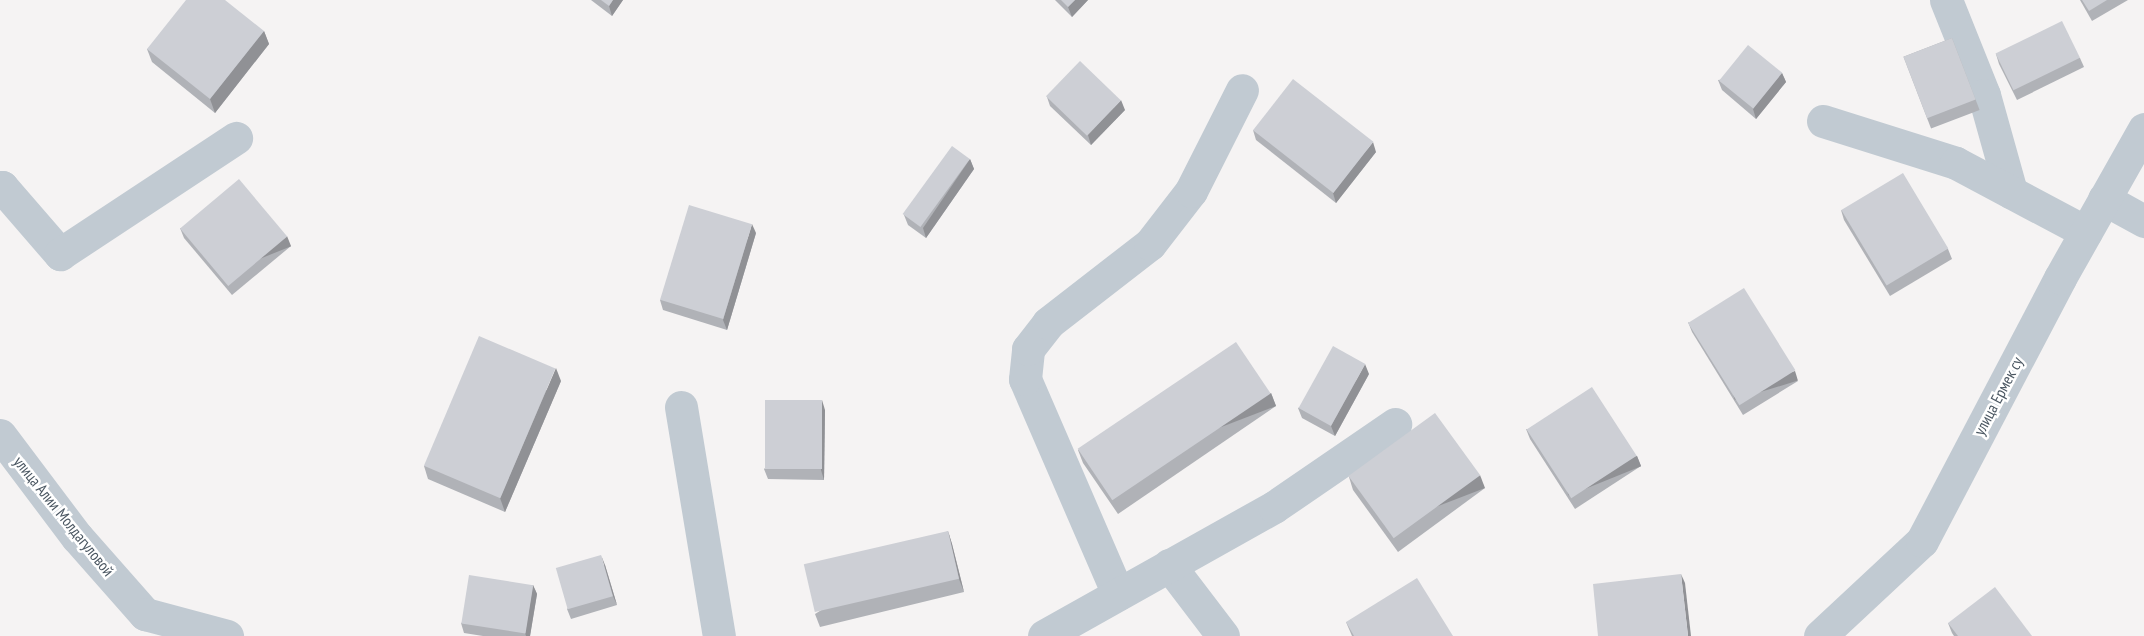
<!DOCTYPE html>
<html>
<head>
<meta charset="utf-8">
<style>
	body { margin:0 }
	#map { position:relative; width:2144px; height:636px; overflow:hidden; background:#f5f3f3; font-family:"PT Sans Narrow",sans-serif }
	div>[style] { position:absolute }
	.minor>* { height:33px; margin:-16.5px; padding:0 16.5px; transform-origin:16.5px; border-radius:16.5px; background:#c1cad2 }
	.wall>* { inset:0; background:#b0b2b7; transform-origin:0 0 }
	.shaded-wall>* { inset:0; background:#909195; transform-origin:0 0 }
	.building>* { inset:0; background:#cdcfd5; transform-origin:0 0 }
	span { translate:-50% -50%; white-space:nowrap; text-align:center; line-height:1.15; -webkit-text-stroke:5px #fff; paint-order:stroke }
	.street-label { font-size:16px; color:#4a5661 }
</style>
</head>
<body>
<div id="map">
	<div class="minor">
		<i style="left:1946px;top:0;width:102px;rotate:68.2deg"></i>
		<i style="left:1984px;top:95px;width:101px;rotate:74.4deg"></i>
		<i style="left:1823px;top:121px;width:139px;rotate:17.5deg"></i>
		<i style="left:1956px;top:163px;width:147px;rotate:28deg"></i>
		<i style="left:0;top:187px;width:2px"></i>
		<i style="left:2px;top:187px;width:89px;rotate:49.1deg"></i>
		<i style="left:60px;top:254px;width:211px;rotate:-33.4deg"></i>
		<i style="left:2104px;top:199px;width:46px;rotate:28.8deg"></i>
		<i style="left:681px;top:407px;width:232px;rotate:80.6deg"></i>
		<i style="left:0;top:435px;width:128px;rotate:53deg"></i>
		<i style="left:77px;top:537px;width:103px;rotate:48.6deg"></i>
		<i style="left:145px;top:614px;width:85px;rotate:15deg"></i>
		<i style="left:1169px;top:565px;width:89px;rotate:52.7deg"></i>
		<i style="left:1118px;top:594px;width:234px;rotate:-113.4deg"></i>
		<i style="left:1025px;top:379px;width:30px;rotate:-84deg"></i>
		<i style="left:1028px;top:349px;width:33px;rotate:-52deg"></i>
		<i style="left:1048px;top:323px;width:129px;rotate:-37.8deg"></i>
		<i style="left:1150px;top:244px;width:67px;rotate:-52.3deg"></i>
		<i style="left:1191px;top:191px;width:113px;rotate:-63.2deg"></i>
		<i style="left:1044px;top:636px;width:264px;rotate:-29.3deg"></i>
		<i style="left:1274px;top:507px;width:147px;rotate:-34.4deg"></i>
		<i style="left:1820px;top:636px;width:139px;rotate:-43deg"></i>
		<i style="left:1922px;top:541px;width:297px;rotate:-62.3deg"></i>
		<i style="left:2060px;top:278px;width:171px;rotate:-60.6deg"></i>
	</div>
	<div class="wall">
		<i style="clip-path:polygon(591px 0,623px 0,612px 16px)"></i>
		<i style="clip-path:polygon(1055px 0,1088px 0,1072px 17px)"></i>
		<i style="clip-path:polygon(2080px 0,2128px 0,2092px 21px)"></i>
		<i style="clip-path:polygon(264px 31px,269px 44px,215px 113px,152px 62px,147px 49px)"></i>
		<i style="left:1952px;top:38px;width:77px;height:52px;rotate:69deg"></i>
		<i style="clip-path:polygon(1996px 54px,2080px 58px,2084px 67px,2017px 100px,1999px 64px)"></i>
		<i style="clip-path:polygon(1782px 73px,1786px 82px,1756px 119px,1722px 90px,1718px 80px)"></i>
		<i style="clip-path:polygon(1047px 97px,1125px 110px,1091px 145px,1050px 106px)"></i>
		<i style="clip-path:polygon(1253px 130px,1376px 152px,1336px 203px,1256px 140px)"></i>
		<i style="clip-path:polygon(970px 159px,974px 169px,926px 238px,908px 225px,904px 215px)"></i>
		<i style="clip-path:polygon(1841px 210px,1948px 249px,1952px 259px,1890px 296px,1844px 220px)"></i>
		<i style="clip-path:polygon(180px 228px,291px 246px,232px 295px,184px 238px)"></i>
		<i style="clip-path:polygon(756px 233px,727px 330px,663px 310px,660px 300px)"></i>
		<i style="clip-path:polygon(1688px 322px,1798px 381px,1743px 415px,1692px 332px)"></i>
		<i style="clip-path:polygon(1369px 374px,1335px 436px,1302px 418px,1298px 408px)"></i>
		<i style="clip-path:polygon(561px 381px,505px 512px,428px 479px,424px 466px)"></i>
		<i style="clip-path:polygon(1271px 393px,1276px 406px,1118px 514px,1083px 463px,1078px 450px)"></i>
		<i style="clip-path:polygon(825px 410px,824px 480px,768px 479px,764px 469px)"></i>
		<i style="clip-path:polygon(1526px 429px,1637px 456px,1641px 466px,1575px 509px,1530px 439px)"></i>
		<i style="clip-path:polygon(1349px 477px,1485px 488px,1398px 552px,1353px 490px)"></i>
		<i style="clip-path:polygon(948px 531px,952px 544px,964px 592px,820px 627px,815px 614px)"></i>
		<i style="clip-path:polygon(605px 565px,617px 605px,571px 619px,567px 609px)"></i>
		<i style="clip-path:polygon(533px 585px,537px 594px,530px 636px,483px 636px,464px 633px,461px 623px)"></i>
		<i style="clip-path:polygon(1346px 622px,1453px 636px,1352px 636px)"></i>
		<i style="clip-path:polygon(1948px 623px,2032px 636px,1954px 636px,1952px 633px)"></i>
	</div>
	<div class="shaded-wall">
		<i style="clip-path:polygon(613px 0,623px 0,612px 16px,609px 6px)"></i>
		<i style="clip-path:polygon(1075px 0,1088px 0,1072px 17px,1068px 7px)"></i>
		<i style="clip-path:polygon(264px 31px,269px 44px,215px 113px,210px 99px)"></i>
		<i style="clip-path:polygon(1782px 73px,1786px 82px,1756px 119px,1753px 109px)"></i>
		<i style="clip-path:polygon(1121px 100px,1125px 110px,1091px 145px,1088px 135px)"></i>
		<i style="clip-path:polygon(1373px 142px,1376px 152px,1336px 203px,1333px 193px)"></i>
		<i style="clip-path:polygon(970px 159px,974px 169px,926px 238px,923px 228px)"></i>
		<i style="clip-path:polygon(752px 224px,756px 233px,727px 330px,723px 320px)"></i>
		<i style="left:287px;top:236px;width:11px;height:77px;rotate:68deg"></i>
		<i style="clip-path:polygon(1365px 364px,1369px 374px,1335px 436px,1331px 426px)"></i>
		<i style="clip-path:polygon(556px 368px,561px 381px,505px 512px,500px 498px)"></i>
		<i style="left:1795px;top:371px;width:10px;height:66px;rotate:73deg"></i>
		<i style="left:1271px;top:393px;width:14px;height:191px;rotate:69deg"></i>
		<i style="clip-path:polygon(822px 400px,825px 410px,824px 480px,821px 470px)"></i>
		<i style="left:1637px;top:456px;width:11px;height:78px;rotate:68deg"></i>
		<i style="left:1480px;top:475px;width:14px;height:107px;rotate:69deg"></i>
		<i style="clip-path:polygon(948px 531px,952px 544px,964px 592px,959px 579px)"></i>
		<i style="clip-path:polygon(601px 555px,605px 565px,617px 605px,613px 596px)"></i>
		<i style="clip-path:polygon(1681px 574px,1685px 583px,1691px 636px,1688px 636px)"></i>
		<i style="clip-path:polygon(533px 585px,537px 594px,530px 636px,526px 636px,525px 633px)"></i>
	</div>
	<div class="building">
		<i style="clip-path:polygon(186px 0,225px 0,264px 31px,210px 99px,147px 49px)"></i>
		<i style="clip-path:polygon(601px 0,613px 0,609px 6px)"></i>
		<i style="clip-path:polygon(1061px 0,1075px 0,1068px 7px)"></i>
		<i style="clip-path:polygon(2082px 0,2107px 0,2089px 11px)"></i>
		<i style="left:2062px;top:21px;width:41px;height:74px;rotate:64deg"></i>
		<i style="left:1952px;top:38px;width:66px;height:52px;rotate:69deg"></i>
		<i style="left:1748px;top:45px;width:44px;height:46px;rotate:39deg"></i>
		<i style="left:1080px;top:61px;width:57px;height:49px;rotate:44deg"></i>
		<i style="left:1293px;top:79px;width:102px;height:65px;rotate:38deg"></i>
		<i style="left:952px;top:146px;width:22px;height:84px;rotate:36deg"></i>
		<i style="left:1903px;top:173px;width:88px;height:72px;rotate:59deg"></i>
		<i style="left:239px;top:179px;width:75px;height:77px;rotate:50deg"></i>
		<i style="left:689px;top:205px;width:66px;height:99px;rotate:17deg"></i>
		<i style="left:1744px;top:288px;width:97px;height:66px;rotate:58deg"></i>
		<i style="left:479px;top:336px;width:83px;height:141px;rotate:23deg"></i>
		<i style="left:1236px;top:342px;width:62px;height:191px;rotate:56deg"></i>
		<i style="left:1333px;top:346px;width:37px;height:71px;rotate:29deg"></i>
		<i style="left:1592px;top:387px;width:82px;height:78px;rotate:57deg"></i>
		<i style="left:765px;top:400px;width:57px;height:69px"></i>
		<i style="left:1435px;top:413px;width:77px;height:107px;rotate:54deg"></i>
		<i style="left:948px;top:531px;width:49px;height:148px;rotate:77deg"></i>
		<i style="left:601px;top:555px;width:43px;height:47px;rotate:74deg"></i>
		<i style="clip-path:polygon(1681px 574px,1688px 636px,1598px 636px,1593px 584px)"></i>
		<i style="left:469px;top:575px;width:65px;height:49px;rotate:9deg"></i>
		<i style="clip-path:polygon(1417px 578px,1453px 636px,1354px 636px,1346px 622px)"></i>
		<i style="clip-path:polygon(1995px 587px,2032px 636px,1958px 636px,1948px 623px)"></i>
	</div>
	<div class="street-label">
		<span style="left:1998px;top:396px;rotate:-62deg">улица Ермек су</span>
		<span style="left:64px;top:516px;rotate:51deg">улица Алии Молдагуловой</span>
	</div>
</div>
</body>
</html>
